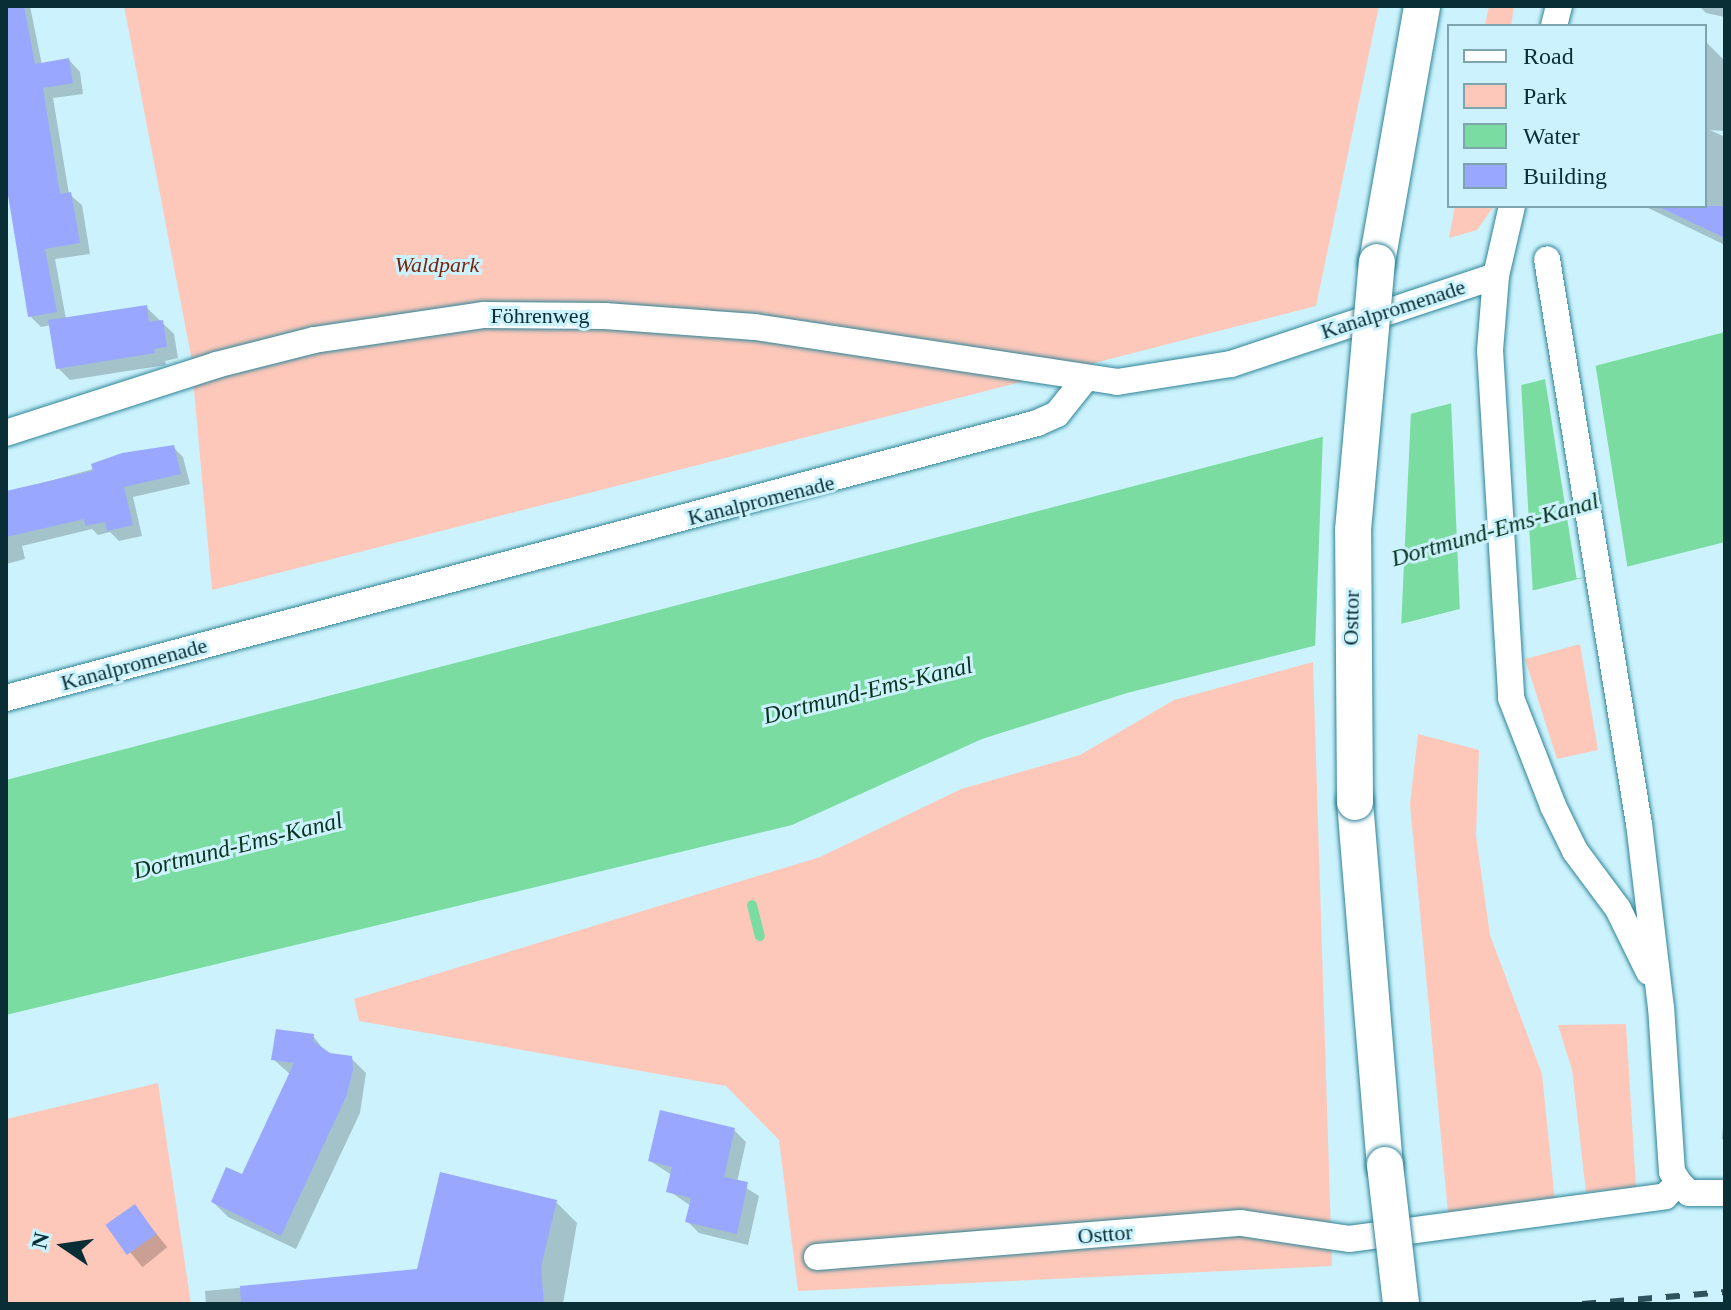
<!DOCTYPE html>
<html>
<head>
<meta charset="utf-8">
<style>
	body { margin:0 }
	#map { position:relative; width:1731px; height:1310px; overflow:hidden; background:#ccf3fd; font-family:Georgia,serif }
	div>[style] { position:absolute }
	.green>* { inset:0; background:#fdc8ba }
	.water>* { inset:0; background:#7bdca1 }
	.pier>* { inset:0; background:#ccf3fd; transform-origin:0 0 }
	.shadow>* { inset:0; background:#0003; transform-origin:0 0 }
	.stream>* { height:10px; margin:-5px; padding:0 5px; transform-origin:5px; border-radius:5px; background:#7bdca1 }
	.building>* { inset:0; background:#99a8fe; transform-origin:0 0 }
	.roads { filter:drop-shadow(0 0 2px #2e8497) drop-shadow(0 0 2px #2e8497) }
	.minor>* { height:26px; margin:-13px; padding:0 13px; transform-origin:13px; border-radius:13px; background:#fff }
	.secondary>* { height:36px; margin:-18px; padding:0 18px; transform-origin:18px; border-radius:18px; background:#fff }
	.rail>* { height:6px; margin-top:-3px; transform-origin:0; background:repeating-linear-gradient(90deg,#2e535c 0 14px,transparent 0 28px) }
	.bridges { filter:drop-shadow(0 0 2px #2e8497) drop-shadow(0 0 2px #2e8497) }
	.secondary-bridge>* { height:36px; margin:-18px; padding:0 18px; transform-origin:18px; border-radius:18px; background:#fff }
	span { translate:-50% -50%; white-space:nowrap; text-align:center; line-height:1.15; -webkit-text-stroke:6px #ccf3fd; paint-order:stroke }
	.park-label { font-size:22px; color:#7a240c; font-style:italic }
	.street-label { font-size:22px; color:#092e36 }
	.water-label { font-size:24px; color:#08331d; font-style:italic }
	.frame { position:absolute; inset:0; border:8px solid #092e36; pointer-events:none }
	.legend { position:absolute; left:1447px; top:24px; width:260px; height:184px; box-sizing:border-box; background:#ccf3fd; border:2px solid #7ea4ad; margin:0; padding:10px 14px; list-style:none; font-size:24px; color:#092e36 }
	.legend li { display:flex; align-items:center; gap:16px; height:40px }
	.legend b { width:40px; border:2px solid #7ea4ad }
	.north { position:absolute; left:24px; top:1206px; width:80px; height:80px; -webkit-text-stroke:6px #ccf3fd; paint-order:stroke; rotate:283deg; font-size:22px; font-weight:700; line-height:32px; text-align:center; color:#092e36 }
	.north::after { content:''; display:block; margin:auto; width:28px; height:36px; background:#092e36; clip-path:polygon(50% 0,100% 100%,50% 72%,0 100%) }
</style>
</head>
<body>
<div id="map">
	<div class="green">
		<i style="clip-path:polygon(124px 6px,1379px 6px,1316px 306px,212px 590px,191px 356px)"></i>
		<i style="clip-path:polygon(1489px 6px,1514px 6px,1511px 26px,1485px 26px)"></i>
		<i style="clip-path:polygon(1455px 206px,1494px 206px,1477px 230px,1449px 238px)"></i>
		<i style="clip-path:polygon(1580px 644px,1598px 750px,1557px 759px,1525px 659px)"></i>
		<i style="clip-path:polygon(1313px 662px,1332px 1266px,798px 1291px,779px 1140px,726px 1086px,359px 1021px,354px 999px,820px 857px,961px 789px,1080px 755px,1174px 700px)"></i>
		<i style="clip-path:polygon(1418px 734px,1479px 750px,1476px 836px,1490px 935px,1542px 1074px,1555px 1201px,1448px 1213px,1410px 804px)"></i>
		<i style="clip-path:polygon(1626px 1024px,1636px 1187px,1586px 1192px,1572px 1070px,1558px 1025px)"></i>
		<i style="clip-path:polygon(158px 1083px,191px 1304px,6px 1304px,6px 1119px)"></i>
	</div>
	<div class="water">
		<i style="clip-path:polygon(1725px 332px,1725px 542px,1127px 693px,982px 739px,792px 825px,6px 1015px,6px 780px)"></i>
	</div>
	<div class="pier">
		<i style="left:1595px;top:362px;width:211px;height:52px;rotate:81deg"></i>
		<i style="clip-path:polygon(1521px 382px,1533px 595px,1460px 613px,1451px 400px)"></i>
		<i style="clip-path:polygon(1411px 411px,1401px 629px,1315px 650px,1323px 434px)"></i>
	</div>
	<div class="shadow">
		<i style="clip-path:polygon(6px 6px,30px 6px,42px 65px,69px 60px,80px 72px,83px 94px,53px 98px,69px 194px,82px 205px,90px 254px,55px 259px,66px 319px,146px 307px,174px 334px,178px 358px,165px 361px,166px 365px,70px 380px,58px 368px,51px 325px,41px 327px,30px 316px,6px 173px)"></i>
		<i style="clip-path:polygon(1699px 6px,1725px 6px,1725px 17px,1706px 13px)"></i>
		<i style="clip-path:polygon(1705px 41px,1725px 61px,1724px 131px,1710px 130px,1725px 137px,1725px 245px,1644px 206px,1705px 206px)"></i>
		<i style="clip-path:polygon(173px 447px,183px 457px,190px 484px,133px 497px,142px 536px,119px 541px,110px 532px,98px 535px,92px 529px,22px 546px,25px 559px,6px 564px,6px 493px)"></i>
		<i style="clip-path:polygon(313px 1036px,328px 1055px,351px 1058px,366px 1073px,360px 1113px,296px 1249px,228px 1217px,213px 1202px,243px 1176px,291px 1075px,273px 1059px)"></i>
		<i style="clip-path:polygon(1725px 1097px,1725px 1141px,1722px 1139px)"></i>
		<i style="clip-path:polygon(734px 1130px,746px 1142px,737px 1182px,759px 1196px,748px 1245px,699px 1233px,687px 1221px,691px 1206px,669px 1191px,672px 1175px,650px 1161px)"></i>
		<i style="clip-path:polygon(556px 1202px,577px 1223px,563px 1304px,206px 1304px,205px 1291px,419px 1271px)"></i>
		<i style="left:134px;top:1206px;width:53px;height:32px;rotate:51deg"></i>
	</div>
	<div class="stream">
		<i style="left:752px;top:905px;width:32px;rotate:76deg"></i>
	</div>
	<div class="building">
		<i style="clip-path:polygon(6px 6px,24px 6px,35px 64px,69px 58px,73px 83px,43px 88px,60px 194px,71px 192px,80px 243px,45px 249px,57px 312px,28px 317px,6px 183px)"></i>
		<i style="clip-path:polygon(1657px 206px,1725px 206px,1725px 238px)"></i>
		<i style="clip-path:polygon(147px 305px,149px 322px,163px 320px,167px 347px,154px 349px,155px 353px,56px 369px,48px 320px)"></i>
		<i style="clip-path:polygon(174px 445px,181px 474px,124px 487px,133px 525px,107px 531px,105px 522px,85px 526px,84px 519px,6px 537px,6px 491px,93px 471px,91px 464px,122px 453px)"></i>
		<i style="clip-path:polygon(276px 1029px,314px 1034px,313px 1041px,330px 1053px,352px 1056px,353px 1070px,346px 1097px,281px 1236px,211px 1202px,226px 1167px,242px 1174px,294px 1063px,271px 1060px)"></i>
		<i style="clip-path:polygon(660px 1110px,735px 1128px,724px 1177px,748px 1182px,737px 1234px,685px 1222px,691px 1198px,666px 1192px,672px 1167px,648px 1161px)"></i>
		<i style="clip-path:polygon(440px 1172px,557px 1200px,541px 1267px,544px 1304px,241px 1304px,240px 1286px,417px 1269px)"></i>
		<i style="left:135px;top:1204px;width:37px;height:36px;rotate:55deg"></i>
	</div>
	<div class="roads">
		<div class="minor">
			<i style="left:1554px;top:26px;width:21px;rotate:-76deg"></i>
			<i style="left:1512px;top:206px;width:72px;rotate:102.9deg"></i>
			<i style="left:1496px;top:276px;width:74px;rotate:94.6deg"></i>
			<i style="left:1490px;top:350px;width:349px;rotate:86.5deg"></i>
			<i style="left:1511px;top:698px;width:116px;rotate:68.7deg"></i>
			<i style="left:1553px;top:806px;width:50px;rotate:63.9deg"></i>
			<i style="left:1575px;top:851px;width:72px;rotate:53.4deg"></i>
			<i style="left:1618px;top:909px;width:70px;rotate:63.8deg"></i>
			<i style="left:6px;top:433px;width:221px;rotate:-17.9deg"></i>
			<i style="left:216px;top:365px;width:101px;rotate:-14.3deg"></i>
			<i style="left:314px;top:340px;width:172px;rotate:-8.4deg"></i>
			<i style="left:484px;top:315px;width:121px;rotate:0.5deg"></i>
			<i style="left:605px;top:316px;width:150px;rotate:4.2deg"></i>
			<i style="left:755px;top:327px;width:366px;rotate:8.6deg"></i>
			<i style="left:1117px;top:382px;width:115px;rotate:-9deg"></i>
			<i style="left:1231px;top:364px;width:279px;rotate:-18.4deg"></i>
			<i style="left:6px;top:698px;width:1067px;rotate:-14.93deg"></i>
			<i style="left:1037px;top:423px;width:22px;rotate:-24deg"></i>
			<i style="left:1057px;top:414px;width:45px;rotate:-51.3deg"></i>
			<i style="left:1679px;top:1183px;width:14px;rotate:45deg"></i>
			<i style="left:1689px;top:1193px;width:36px"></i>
			<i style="left:817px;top:1257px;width:425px;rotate:-4.6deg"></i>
			<i style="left:1241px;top:1223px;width:109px;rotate:8.4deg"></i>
			<i style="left:1349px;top:1239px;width:319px;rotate:-7.7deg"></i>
			<i style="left:1665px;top:1196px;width:19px;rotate:-43deg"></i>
			<i style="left:1679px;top:1183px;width:13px;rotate:-122deg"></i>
			<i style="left:1672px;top:1172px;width:164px;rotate:-93.8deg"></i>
			<i style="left:1661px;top:1008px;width:185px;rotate:-96.8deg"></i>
			<i style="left:1639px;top:824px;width:572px;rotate:-99.25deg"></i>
		</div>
		<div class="secondary">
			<i style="left:1377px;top:262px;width:260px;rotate:-80deg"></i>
			<i style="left:1355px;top:802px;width:364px;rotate:85.3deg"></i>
		</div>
	</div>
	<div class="rail">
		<i style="left:1582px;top:1304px;width:144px;rotate:-4.8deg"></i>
	</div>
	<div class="bridges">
		<div class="secondary-bridge">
			<i style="left:1355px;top:802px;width:272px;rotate:-90.4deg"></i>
			<i style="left:1353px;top:530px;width:269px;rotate:-84.9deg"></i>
			<i style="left:1385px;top:1165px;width:140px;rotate:83.4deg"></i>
		</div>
	</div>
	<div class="park-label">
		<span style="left:437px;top:265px">Waldpark</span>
	</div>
	<div class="street-label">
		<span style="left:1393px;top:309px;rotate:-18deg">Kanalpromenade</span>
		<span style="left:540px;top:316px">Föhrenweg</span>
		<span style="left:761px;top:500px;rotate:-14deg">Kanalpromenade</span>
		<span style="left:1351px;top:618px;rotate:-89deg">Osttor</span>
		<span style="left:134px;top:664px;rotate:-15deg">Kanalpromenade</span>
		<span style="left:1105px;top:1234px;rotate:-5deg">Osttor</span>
	</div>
	<div class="water-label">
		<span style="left:1495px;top:530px;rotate:-16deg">Dortmund-Ems-Kanal</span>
		<span style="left:868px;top:691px;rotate:-14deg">Dortmund-Ems-Kanal</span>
		<span style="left:238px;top:846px;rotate:-14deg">Dortmund-Ems-Kanal</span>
	</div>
	<div class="frame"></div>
	<ul class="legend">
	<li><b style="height:10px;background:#fff"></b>Road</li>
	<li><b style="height:22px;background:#fdc8ba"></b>Park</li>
	<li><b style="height:22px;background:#7bdca1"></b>Water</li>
	<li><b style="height:22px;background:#99a8fe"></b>Building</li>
	</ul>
	<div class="north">N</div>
</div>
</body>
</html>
